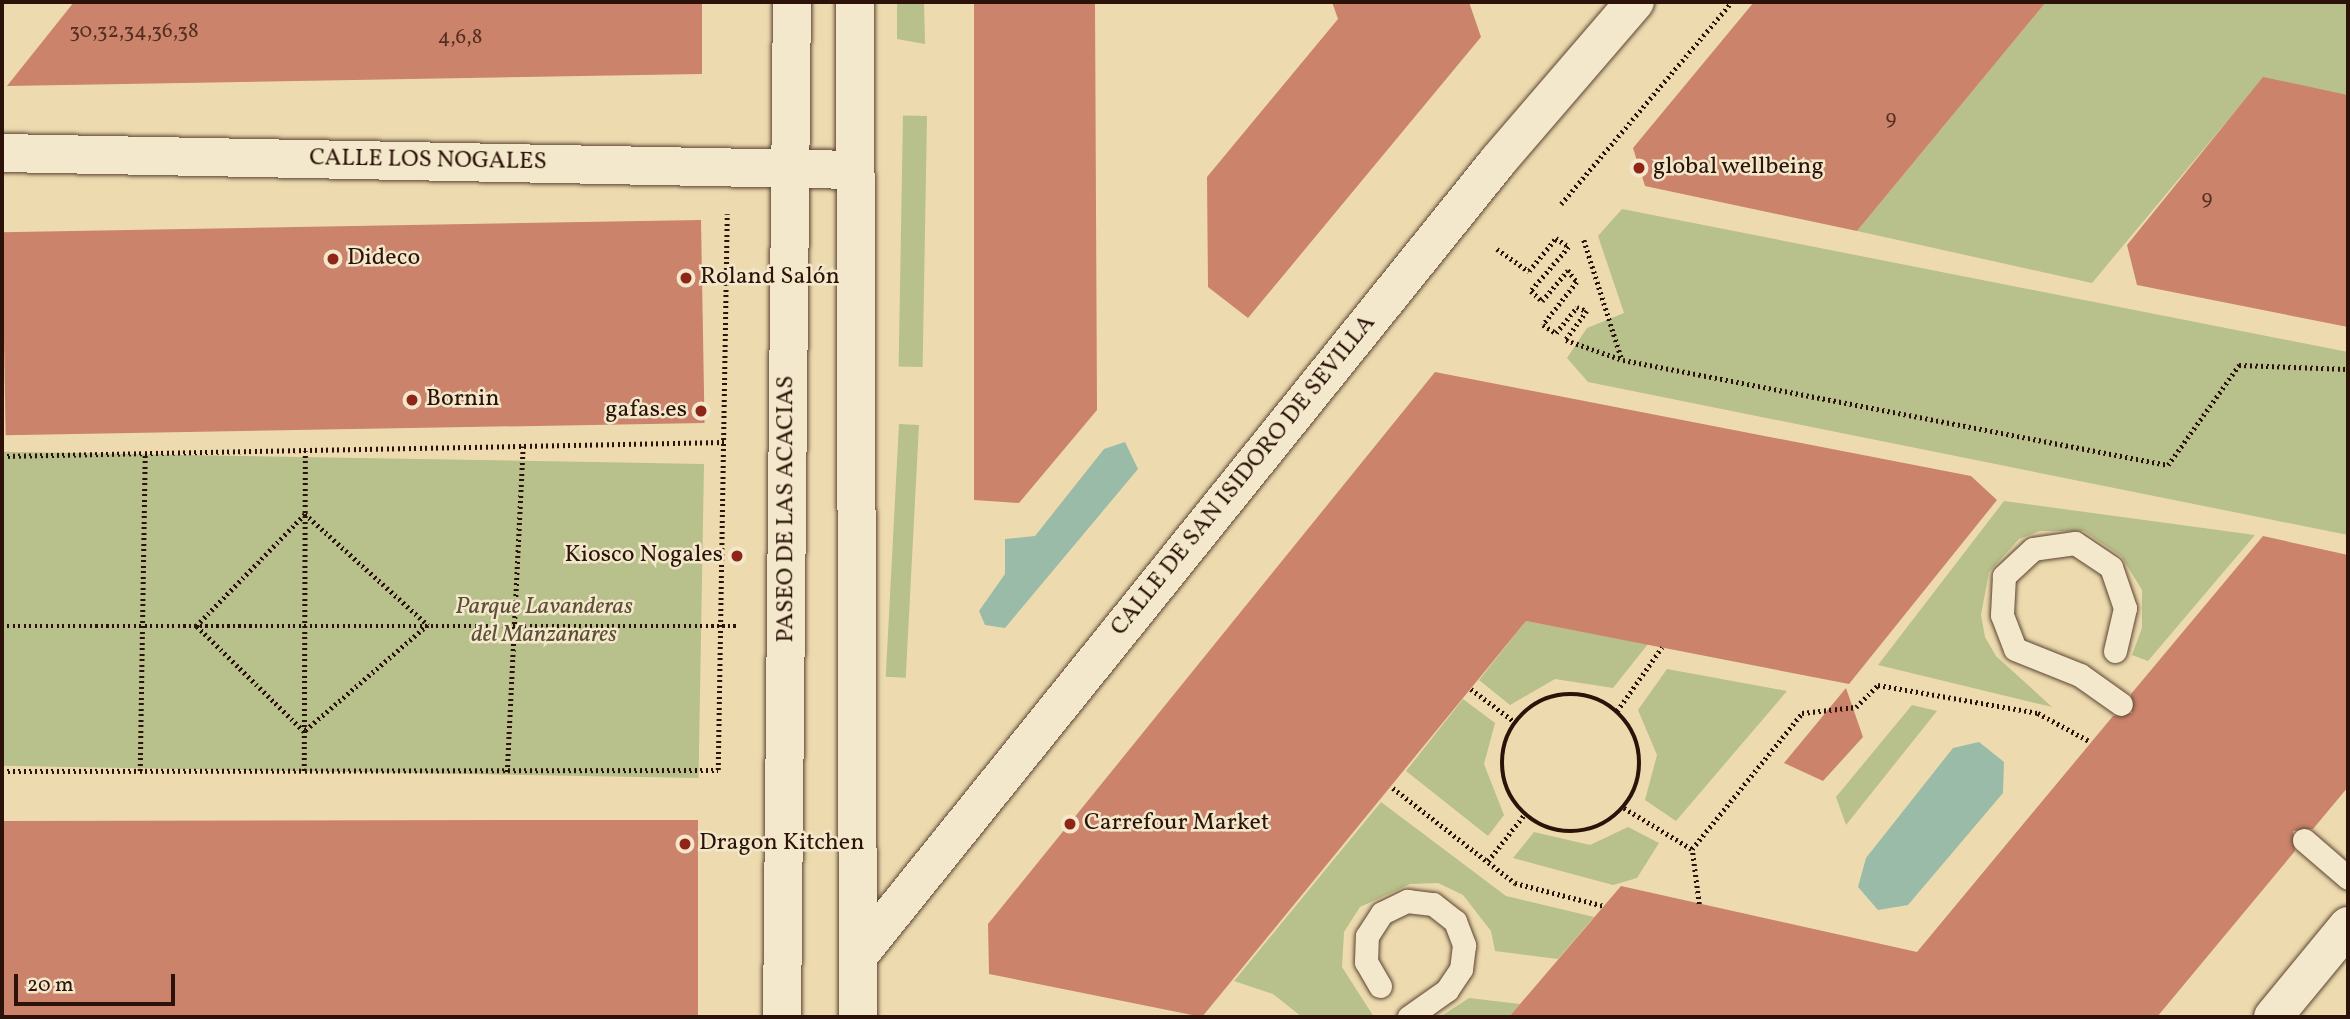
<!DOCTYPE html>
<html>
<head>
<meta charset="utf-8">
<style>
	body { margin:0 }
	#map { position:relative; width:2350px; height:1019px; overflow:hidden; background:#eddbaf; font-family:Vollkorn,serif }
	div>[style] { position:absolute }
	.green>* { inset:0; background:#b8c08b; transform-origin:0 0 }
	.water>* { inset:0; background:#99bba8 }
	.building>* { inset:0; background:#cb836b; transform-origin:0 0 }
	.path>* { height:4.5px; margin-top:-2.25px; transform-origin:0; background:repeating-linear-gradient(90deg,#2c1208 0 2px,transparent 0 5.5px) }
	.path>.ring { margin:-2.25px; padding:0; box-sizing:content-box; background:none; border:4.5px solid #2c1208; border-radius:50% }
	.roads { filter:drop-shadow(0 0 2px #5c4432) drop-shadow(0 0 2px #5c4432) }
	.lane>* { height:23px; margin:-11.5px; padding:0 11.5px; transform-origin:11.5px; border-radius:11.5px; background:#f3e8cb }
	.street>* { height:38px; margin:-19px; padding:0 19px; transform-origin:19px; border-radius:19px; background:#f3e8cb }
	.secondary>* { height:38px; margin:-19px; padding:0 19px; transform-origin:19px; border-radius:19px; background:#f3e8cb }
	.dots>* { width:19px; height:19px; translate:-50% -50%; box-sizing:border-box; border:4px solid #f3e8cb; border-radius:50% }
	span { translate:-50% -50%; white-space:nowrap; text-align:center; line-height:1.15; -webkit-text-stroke:5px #f3e8cb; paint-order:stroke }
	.number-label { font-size:21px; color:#542e21 }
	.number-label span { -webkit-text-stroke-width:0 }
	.street-label { font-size:24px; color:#2c1208 }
	.poi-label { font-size:24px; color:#2c1208 }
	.left { translate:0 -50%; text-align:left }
	.right { translate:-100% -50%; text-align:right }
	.park-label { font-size:24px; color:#5d4f36; font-style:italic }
	.frame { position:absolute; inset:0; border:4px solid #2c1208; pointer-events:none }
	.scale { position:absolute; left:14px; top:974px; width:161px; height:32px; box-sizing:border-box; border:4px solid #2c1208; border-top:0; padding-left:9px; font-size:21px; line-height:24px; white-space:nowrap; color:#2c1208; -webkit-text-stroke:5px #f3e8cb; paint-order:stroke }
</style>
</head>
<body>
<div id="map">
	<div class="green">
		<i style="clip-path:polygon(897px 2px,924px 2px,925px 44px,897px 39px)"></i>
		<i style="clip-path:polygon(2046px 2px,2348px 2px,2348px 95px,2263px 78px,2092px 283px,1857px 231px)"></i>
		<i style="left:927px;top:116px;width:251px;height:24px;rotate:91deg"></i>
		<i style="clip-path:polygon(1622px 209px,2348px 352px,2348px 535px,1588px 382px,1567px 358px,1587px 328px,1624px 313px,1598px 236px)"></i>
		<i style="left:899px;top:424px;width:20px;height:253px;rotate:3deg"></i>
		<i style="left:704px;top:464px;width:314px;height:702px;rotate:91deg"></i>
		<i style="clip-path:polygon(2004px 501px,2255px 535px,2148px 661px,2132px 655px,2142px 628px,2142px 590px,2121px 556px,2084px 531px,2040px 531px,2019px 539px,1989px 572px,1981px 615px,1985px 637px,1996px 656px,2052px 707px,1878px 665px)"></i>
		<i style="clip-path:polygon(1526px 621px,1648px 644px,1613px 688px,1555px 679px,1510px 705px,1479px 680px)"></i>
		<i style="clip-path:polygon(1667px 669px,1787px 691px,1676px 821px,1645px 800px,1657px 755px,1638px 710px)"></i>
		<i style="clip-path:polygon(1463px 699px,1495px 723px,1484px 764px,1504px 815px,1488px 836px,1406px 771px)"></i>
		<i style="clip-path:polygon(1912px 705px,1937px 711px,1846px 825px,1836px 797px)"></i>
		<i style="clip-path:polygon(1381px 802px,1506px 896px,1594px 917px,1558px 959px,1495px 951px,1491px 931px,1463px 895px,1438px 883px,1410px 884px,1360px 907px,1344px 932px,1342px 967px,1374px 1017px,1302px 1017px,1273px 994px,1234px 981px)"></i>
		<i style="clip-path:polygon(1628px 827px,1659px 843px,1637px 878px,1613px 885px,1513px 858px,1534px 832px,1590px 845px)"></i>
		<i style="clip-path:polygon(1469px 998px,1520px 1004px,1509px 1017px,1440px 1017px)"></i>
	</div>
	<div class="water">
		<i style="clip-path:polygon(1125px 442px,1138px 469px,1005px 628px,985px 625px,979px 611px,1005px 574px,1005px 539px,1035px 536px,1104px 449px)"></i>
		<i style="clip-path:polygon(1979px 742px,2004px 762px,2003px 793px,1908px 905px,1878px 910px,1858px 887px,1866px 858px,1953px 748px)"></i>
	</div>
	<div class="building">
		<i style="clip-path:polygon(74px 2px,702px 2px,702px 74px,7px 86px)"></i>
		<i style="clip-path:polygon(974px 2px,1095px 2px,1097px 410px,1019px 503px,974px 500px)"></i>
		<i style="clip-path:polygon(1332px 2px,1469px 2px,1481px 37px,1248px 318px,1208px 287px,1207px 177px,1338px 19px)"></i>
		<i style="clip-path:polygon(1754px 2px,2046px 2px,1857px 231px,1645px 186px,1633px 148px)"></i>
		<i style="clip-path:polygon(2263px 77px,2348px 95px,2348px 327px,2137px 285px,2127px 245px)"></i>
		<i style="left:701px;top:220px;width:203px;height:699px;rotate:89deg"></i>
		<i style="clip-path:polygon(1435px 372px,1971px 476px,1997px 500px,1849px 684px,1526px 621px,1202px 1017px,989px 974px,988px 924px)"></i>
		<i style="clip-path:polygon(2263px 536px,2348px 555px,2348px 787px,2313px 829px,2293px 831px,2295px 851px,2157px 1017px,1509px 1017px,1621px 886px,1917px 952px,2113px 716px,2132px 713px,2131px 694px)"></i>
		<i style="clip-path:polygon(1846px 688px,1863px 737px,1823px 781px,1784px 763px)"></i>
		<i style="clip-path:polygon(577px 820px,698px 820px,698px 1017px,2px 1017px,2px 821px)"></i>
	</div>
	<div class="path">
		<i style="left:1561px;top:204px;width:265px;rotate:-49.8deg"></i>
		<i style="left:1584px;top:240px;width:126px;rotate:72.4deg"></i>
		<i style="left:1497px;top:249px;width:39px;rotate:35deg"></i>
		<i style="left:1529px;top:271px;width:43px;rotate:-50.7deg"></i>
		<i style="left:1556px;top:238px;width:16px;rotate:35deg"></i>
		<i style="left:1569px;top:247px;width:58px;rotate:130.8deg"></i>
		<i style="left:1531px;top:291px;width:15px;rotate:42deg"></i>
		<i style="left:1542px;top:301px;width:40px;rotate:-50deg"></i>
		<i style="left:1568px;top:270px;width:15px;rotate:53deg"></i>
		<i style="left:1577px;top:282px;width:55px;rotate:128.3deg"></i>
		<i style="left:1543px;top:325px;width:15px;rotate:32deg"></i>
		<i style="left:1556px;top:333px;width:33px;rotate:-51deg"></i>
		<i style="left:1577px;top:307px;width:11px;rotate:22deg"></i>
		<i style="left:1587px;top:311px;width:36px;rotate:126deg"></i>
		<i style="left:1566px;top:340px;width:60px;rotate:19.3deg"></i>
		<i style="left:1623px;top:360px;width:555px;rotate:10.91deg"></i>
		<i style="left:2168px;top:465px;width:123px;rotate:-54.6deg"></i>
		<i style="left:2239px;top:365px;width:109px;rotate:2.1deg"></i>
		<i style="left:2px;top:456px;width:723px;rotate:-1.11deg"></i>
		<i style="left:305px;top:514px;width:166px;rotate:42.1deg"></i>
		<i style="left:428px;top:625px;width:164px;rotate:139.2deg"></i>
		<i style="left:304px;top:732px;width:151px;rotate:-135.5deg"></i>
		<i style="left:196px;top:626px;width:156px;rotate:-45.8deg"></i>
		<i style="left:2px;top:626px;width:737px"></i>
		<i style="left:1471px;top:689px;width:55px;rotate:36.9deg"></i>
		<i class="ring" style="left:1502px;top:694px;width:133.5px;height:133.5px"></i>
		<i style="left:1617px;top:711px;width:78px;rotate:-54.9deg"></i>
		<i style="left:2px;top:771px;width:716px;rotate:-0.08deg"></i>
		<i style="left:718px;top:770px;width:556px;rotate:-89.07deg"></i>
		<i style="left:140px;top:771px;width:318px;rotate:-89.1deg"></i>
		<i style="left:304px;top:771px;width:320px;rotate:-89.8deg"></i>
		<i style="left:507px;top:772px;width:326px;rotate:-87.2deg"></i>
		<i style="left:1393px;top:788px;width:155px;rotate:37.9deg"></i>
		<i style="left:1515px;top:883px;width:92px;rotate:14.5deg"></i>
		<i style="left:1624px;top:808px;width:79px;rotate:31.1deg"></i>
		<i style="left:1488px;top:861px;width:58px;rotate:-52deg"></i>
		<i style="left:1699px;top:904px;width:55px;rotate:-97.3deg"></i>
		<i style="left:1692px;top:849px;width:175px;rotate:-51deg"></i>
		<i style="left:1802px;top:713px;width:54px;rotate:-6.3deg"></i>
		<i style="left:1856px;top:707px;width:31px;rotate:-45deg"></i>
		<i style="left:1878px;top:685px;width:162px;rotate:9.9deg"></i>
		<i style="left:2038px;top:713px;width:60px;rotate:28.7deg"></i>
	</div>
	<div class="roads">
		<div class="lane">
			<i style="left:2115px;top:651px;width:44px;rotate:-76.9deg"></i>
			<i style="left:2125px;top:608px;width:43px;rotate:-108.9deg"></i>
			<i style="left:2111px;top:567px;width:43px;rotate:-146.3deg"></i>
			<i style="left:2075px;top:543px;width:42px;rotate:171.9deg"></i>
			<i style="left:2033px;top:549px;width:40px;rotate:137deg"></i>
			<i style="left:2004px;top:576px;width:39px;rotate:93deg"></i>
			<i style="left:2002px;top:615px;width:36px;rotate:69deg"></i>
			<i style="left:2015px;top:649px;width:70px;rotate:21.8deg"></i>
			<i style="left:2080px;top:675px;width:50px;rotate:35.3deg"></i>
			<i style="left:2304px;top:840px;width:58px;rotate:40.8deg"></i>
			<i style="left:1380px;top:986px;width:28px;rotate:-120deg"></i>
			<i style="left:1366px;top:962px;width:26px;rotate:-88deg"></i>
			<i style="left:1367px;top:936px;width:27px;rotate:-57deg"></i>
			<i style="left:1382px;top:913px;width:28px;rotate:-26deg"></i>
			<i style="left:1407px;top:901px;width:26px;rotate:7deg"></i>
			<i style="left:1433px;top:904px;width:28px;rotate:38deg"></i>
			<i style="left:1455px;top:921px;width:26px;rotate:69deg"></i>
			<i style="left:1464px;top:945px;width:24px;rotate:97deg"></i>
			<i style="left:1461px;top:969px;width:25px;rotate:124deg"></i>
			<i style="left:1447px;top:990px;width:47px;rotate:144.6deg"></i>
		</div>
		<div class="street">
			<i style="left:2px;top:153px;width:853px;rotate:1.14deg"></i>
			<i style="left:859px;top:955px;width:1019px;rotate:-51.17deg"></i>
			<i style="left:1498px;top:161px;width:210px;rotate:-49.3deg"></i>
			<i style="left:2273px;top:1017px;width:118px;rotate:-50.5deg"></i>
		</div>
		<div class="secondary">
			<i style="left:855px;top:2px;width:1015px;rotate:89.83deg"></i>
			<i style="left:782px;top:1017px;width:1015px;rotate:-89.44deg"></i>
		</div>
	</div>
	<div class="dots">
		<i style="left:1639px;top:168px;background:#8f2418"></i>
		<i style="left:333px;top:259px;background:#8f2418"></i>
		<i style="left:686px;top:278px;background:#8f2418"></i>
		<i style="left:412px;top:400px;background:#8f2418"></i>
		<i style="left:701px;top:411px;background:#8f2418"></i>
		<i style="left:737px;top:556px;background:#8f2418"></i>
		<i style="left:1070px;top:824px;background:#8f2418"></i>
		<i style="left:685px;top:844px;background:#8f2418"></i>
	</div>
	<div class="number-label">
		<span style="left:134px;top:32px">30,32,34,36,38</span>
		<span style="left:460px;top:38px">4,6,8</span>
		<span style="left:1891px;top:119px">9</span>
		<span style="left:2207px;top:199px">9</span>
	</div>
	<div class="street-label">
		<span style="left:428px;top:161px;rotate:1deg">CALLE LOS NOGALES</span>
		<span style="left:1244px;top:476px;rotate:-51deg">CALLE DE SAN ISIDORO DE SEVILLA</span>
		<span style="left:787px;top:509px;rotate:-90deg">PASEO DE LAS ACACIAS</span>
	</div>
	<div class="poi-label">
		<span class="left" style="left:1653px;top:168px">global wellbeing</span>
		<span class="left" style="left:347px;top:259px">Dideco</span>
		<span class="left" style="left:700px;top:278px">Roland Salón</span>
		<span class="left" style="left:426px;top:400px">Bornin</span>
		<span class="right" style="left:687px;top:411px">gafas.es</span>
		<span class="right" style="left:723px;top:556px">Kiosco Nogales</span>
		<span class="left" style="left:1084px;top:824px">Carrefour Market</span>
		<span class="left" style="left:699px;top:844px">Dragon Kitchen</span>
	</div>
	<div class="park-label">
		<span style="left:544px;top:622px">Parque Lavanderas<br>del Manzanares</span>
	</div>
	<div class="frame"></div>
	<div class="scale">20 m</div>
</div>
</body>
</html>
